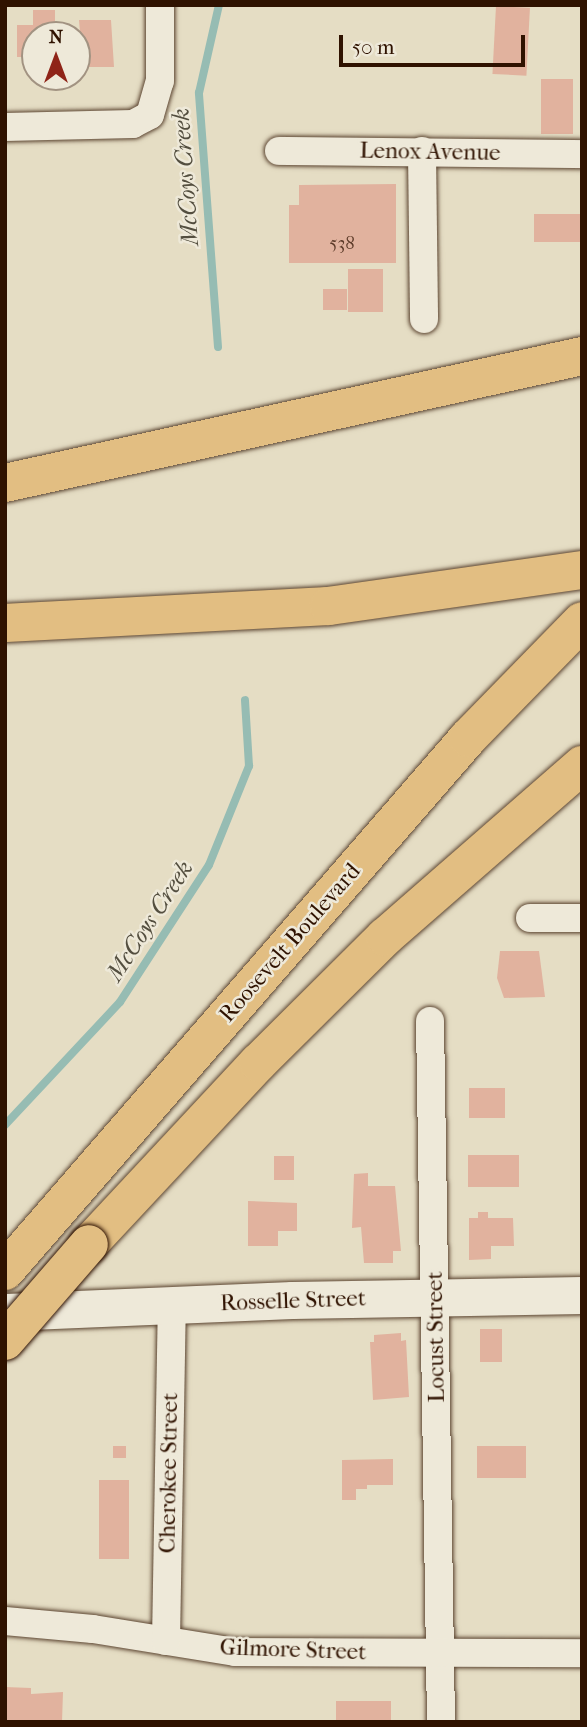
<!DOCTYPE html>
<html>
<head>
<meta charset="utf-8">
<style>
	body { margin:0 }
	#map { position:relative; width:587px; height:1727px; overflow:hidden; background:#e5ddc4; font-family:"IM FELL French Canon",serif }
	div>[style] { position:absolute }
	.stream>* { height:8px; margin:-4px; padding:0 4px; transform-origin:4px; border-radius:4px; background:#96bcb3 }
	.building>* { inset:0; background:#e1b29e; transform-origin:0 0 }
	.roads { filter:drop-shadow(0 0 2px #5c4531) drop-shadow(0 0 2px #5c4531) }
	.minor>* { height:28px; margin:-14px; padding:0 14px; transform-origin:14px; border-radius:14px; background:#eee9d9 }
	.tertiary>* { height:37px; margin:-18.5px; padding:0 18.5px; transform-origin:18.5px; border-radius:18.5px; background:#eee9d9 }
	.motorway>* { height:38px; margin:-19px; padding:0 19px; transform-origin:19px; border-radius:19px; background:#e2be82 }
	.bridges { filter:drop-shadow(0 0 2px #2f1200) drop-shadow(0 0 2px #2f1200) }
	.motorway-bridge>* { height:38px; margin:-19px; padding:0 19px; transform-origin:19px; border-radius:19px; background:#e2be82 }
	span { translate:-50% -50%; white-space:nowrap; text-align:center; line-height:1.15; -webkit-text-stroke:5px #eee9d9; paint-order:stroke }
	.number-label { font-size:19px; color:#5c3a28 }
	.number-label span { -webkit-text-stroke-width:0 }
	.street-label { font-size:23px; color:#2f1200 }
	.water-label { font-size:24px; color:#534e3f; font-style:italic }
	.frame { position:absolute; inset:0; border:7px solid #2f1200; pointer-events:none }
	.north { position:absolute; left:21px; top:21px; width:70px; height:70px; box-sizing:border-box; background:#eee9d9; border:2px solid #a29382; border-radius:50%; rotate:0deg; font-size:19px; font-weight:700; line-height:28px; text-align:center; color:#2f1200 }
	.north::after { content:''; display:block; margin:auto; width:24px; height:32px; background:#8f2418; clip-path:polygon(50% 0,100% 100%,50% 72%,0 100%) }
	.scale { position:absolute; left:339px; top:35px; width:186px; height:32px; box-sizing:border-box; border:4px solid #2f1200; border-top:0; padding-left:9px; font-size:21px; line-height:24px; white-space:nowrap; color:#2f1200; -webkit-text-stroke:5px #eee9d9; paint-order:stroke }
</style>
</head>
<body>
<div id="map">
	<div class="stream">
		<i style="left:218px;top:347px;width:255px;rotate:-94.3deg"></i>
		<i style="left:199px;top:93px;width:90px;rotate:-77.2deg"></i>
		<i style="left:5px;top:1125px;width:168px;rotate:-46.9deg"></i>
		<i style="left:120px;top:1002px;width:163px;rotate:-57deg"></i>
		<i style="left:209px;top:865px;width:107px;rotate:-68deg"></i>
		<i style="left:249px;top:766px;width:66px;rotate:-93.5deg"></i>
	</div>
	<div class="building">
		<i style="left:496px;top:6px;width:34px;height:68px;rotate:3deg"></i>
		<i style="clip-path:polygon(33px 10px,55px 10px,55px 35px,35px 35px,35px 57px,17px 57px,17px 25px,33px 25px)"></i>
		<i style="clip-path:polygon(79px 20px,111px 20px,114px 67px,77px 67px,77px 35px,70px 32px,80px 32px)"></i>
		<i style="left:541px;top:79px;width:32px;height:55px"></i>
		<i style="clip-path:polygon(396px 184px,396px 263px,289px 263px,289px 205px,299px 205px,299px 185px)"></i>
		<i style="left:534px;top:214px;width:48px;height:28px"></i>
		<i style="left:348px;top:269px;width:35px;height:43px"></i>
		<i style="left:323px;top:289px;width:24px;height:21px"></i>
		<i style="clip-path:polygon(500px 951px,539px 951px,545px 997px,504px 998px,497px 978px)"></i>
		<i style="left:469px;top:1088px;width:36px;height:30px"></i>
		<i style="left:468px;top:1155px;width:51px;height:32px"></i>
		<i style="left:294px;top:1156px;width:24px;height:20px;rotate:90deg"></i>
		<i style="clip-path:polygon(368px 1173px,368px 1186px,395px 1186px,401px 1251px,393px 1251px,393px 1263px,364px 1263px,361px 1227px,352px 1228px,354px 1174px)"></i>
		<i style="clip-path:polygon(248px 1201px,297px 1203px,297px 1231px,278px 1231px,278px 1246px,248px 1246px)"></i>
		<i style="clip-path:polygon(478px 1212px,488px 1212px,488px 1218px,513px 1218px,514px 1246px,491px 1246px,491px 1259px,469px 1260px,469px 1218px,478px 1218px)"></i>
		<i style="left:480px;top:1329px;width:22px;height:33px"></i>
		<i style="clip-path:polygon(401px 1333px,401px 1341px,406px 1340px,409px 1397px,373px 1400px,370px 1342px,374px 1342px,374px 1335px)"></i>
		<i style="left:113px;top:1446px;width:13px;height:12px"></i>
		<i style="left:526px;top:1446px;width:32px;height:49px;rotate:90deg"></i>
		<i style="clip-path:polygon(393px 1459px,393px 1485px,367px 1485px,367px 1489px,356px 1489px,356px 1500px,342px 1500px,342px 1460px)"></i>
		<i style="left:99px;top:1480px;width:30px;height:79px"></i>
		<i style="clip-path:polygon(5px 1687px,31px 1688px,31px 1694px,63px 1692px,62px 1722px,5px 1722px)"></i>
		<i style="left:336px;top:1701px;width:55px;height:21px"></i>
	</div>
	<div class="roads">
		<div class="minor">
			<i style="left:5px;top:127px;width:128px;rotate:-1.3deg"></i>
			<i style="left:133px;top:124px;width:19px;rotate:-28deg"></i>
			<i style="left:150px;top:115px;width:35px;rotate:-74deg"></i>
			<i style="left:160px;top:81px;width:76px;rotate:-90deg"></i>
			<i style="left:279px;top:151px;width:303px;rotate:0.6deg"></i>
			<i style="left:422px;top:151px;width:168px;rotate:89.3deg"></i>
			<i style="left:530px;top:918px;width:52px"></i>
			<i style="left:430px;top:1021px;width:701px;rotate:89.1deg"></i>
			<i style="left:5px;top:1621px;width:88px;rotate:5.2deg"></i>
			<i style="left:93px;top:1629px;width:144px;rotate:9.2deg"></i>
			<i style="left:235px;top:1652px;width:347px;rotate:0.2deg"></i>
			<i style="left:166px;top:1641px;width:335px;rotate:-89deg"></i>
		</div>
		<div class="tertiary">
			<i style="left:6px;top:1312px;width:286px;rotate:-2.4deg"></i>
			<i style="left:292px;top:1300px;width:290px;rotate:-1deg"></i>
		</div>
		<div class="motorway">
			<i style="left:5px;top:483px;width:591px;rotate:-12.41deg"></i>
			<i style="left:5px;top:623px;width:324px;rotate:-3deg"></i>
			<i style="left:329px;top:606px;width:256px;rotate:-8.1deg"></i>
			<i style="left:89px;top:1244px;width:248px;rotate:-47deg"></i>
			<i style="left:258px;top:1063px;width:179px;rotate:-44.8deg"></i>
			<i style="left:385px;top:937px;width:262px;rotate:-41.1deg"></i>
			<i style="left:5px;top:1271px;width:706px;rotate:-49.02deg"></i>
			<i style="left:468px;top:738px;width:163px;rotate:-45.7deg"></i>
		</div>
	</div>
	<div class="bridges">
		<div class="motorway-bridge">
			<i style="left:5px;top:1341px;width:128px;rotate:-49.1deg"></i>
		</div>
	</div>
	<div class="number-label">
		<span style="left:342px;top:244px">538</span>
	</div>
	<div class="street-label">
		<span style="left:430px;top:152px;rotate:1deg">Lenox Avenue</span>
		<span style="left:290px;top:943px;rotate:-49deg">Roosevelt Boulevard</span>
		<span style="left:293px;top:1301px;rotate:-2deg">Rosselle Street</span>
		<span style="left:436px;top:1337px;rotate:-91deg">Locust Street</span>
		<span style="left:169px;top:1473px;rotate:-89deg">Cherokee Street</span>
		<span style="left:293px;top:1650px;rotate:2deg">Gilmore Street</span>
	</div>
	<div class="water-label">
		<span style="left:186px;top:177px;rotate:-94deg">McCoys Creek</span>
		<span style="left:150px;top:921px;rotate:-57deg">McCoys Creek</span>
	</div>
	<div class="frame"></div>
	<div class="north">N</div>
	<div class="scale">50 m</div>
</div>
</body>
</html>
